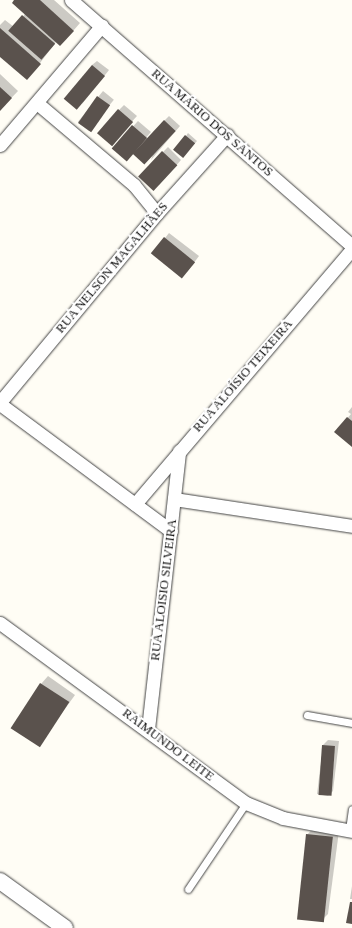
<!DOCTYPE html>
<html>
<head>
<meta charset="utf-8">
<style>
	body { margin:0 }
	#map { position:relative; width:352px; height:928px; overflow:hidden; background:#fffdf5; font-family:"Times New Roman",serif }
	div>[style] { position:absolute }
	.shadow>* { inset:0; background:#0003; transform-origin:0 0 }
	.building>* { inset:0; background:#5a524d; transform-origin:0 0 }
	.roads { filter:drop-shadow(0 0 1px #444) drop-shadow(0 0 1px #444) }
	.service>* { height:7px; margin:-3.5px; padding:0 3.5px; transform-origin:3.5px; border-radius:3.5px; background:#fff }
	.minor>* { height:13px; margin:-6.5px; padding:0 6.5px; transform-origin:6.5px; border-radius:6.5px; background:#fff }
	.tertiary>* { height:16px; margin:-8px; padding:0 8px; transform-origin:8px; border-radius:8px; background:#fff }
	span { translate:-50% -50%; white-space:nowrap; text-align:center; line-height:1.15; -webkit-text-stroke:4px #fff; paint-order:stroke }
	.street-label { font-size:13px; color:#111 }
</style>
</head>
<body>
<div id="map">
	<div class="shadow">
		<i style="clip-path:polygon(16px 0,54px 0,80px 23px,67px 38px,56px 42px,34px 71px,0 55px,0 25px,5px 20px,14px 27px,25px 14px)"></i>
		<i style="clip-path:polygon(97px 61px,109px 70px,82px 104px,92px 65px)"></i>
		<i style="clip-path:polygon(0 74px,18px 91px,0 110px)"></i>
		<i style="left:103px;top:91px;width:14px;height:40px;rotate:39deg"></i>
		<i style="clip-path:polygon(124px 105px,137px 116px,116px 139px,119px 110px)"></i>
		<i style="clip-path:polygon(169px 116px,180px 126px,151px 160px,164px 121px)"></i>
		<i style="clip-path:polygon(138px 121px,151px 132px,131px 155px,113px 148px)"></i>
		<i style="clip-path:polygon(188px 133px,197px 141px,185px 155px,186px 136px)"></i>
		<i style="clip-path:polygon(168px 147px,181px 160px,159px 185px,163px 152px)"></i>
		<i style="clip-path:polygon(169px 233px,199px 256px,187px 272px,165px 238px)"></i>
		<i style="clip-path:polygon(352px 407px,352px 446px,335px 432px,351px 414px,348px 412px)"></i>
		<i style="clip-path:polygon(48px 676px,75px 695px,38px 746px,41px 684px)"></i>
		<i style="clip-path:polygon(328px 740px,339px 741px,333px 791px,328px 796px,317px 794px,323px 745px)"></i>
		<i style="clip-path:polygon(314px 827px,339px 831px,328px 914px,321px 921px,307px 835px)"></i>
		<i style="clip-path:polygon(352px 886px,352px 899px,350px 899px)"></i>
	</div>
	<div class="building">
		<i style="clip-path:polygon(14px 0,40px 0,74px 31px,60px 46px,12px 3px)"></i>
		<i style="left:22px;top:15px;width:44px;height:21px;rotate:41deg"></i>
		<i style="clip-path:polygon(0 28px,41px 64px,27px 80px,0 57px)"></i>
		<i style="left:92px;top:65px;width:17px;height:44px;rotate:40deg"></i>
		<i style="clip-path:polygon(0 87px,12px 98px,0 111px)"></i>
		<i style="left:97px;top:96px;width:16px;height:33px;rotate:35deg"></i>
		<i style="left:118px;top:109px;width:20px;height:32px;rotate:41deg"></i>
		<i style="left:164px;top:120px;width:16px;height:46px;rotate:43deg"></i>
		<i style="left:132px;top:125px;width:20px;height:31px;rotate:41deg"></i>
		<i style="left:185px;top:135px;width:13px;height:19px;rotate:39deg"></i>
		<i style="left:162px;top:151px;width:21px;height:35px;rotate:43deg"></i>
		<i style="left:164px;top:237px;width:40px;height:21px;rotate:39deg"></i>
		<i style="clip-path:polygon(347px 417px,352px 421px,352px 447px,334px 432px)"></i>
		<i style="left:40px;top:683px;width:35px;height:54px;rotate:33deg"></i>
		<i style="left:322px;top:745px;width:13px;height:50px;rotate:4deg"></i>
		<i style="left:306px;top:834px;width:27px;height:86px;rotate:6deg"></i>
		<i style="clip-path:polygon(350px 902px,352px 902px,352px 924px,346px 923px)"></i>
	</div>
	<div class="roads">
		<div class="service">
			<i style="left:307px;top:715px;width:46px;rotate:10.1deg"></i>
			<i style="left:349px;top:830px;width:21px;rotate:-82deg"></i>
			<i style="left:188px;top:889px;width:104px;rotate:-56deg"></i>
		</div>
		<div class="minor">
			<i style="left:71px;top:0;width:373px;rotate:41.2deg"></i>
			<i style="left:37px;top:103px;width:127px;rotate:40.2deg"></i>
			<i style="left:134px;top:185px;width:36px;rotate:51deg"></i>
			<i style="left:0;top:145px;width:157px;rotate:-49.6deg"></i>
			<i style="left:0;top:402px;width:246px;rotate:-50.3deg"></i>
			<i style="left:157px;top:213px;width:105px;rotate:-48.1deg"></i>
			<i style="left:0;top:404px;width:213px;rotate:36.6deg"></i>
			<i style="left:174px;top:499px;width:180px;rotate:8.6deg"></i>
			<i style="left:135px;top:504px;width:335px;rotate:-49.6deg"></i>
			<i style="left:0;top:623px;width:305px;rotate:36.2deg"></i>
			<i style="left:246px;top:803px;width:40px;rotate:22deg"></i>
			<i style="left:283px;top:818px;width:70px;rotate:10.7deg"></i>
			<i style="left:148px;top:729px;width:280px;rotate:-83.6deg"></i>
		</div>
		<div class="tertiary">
			<i style="left:0;top:881px;width:80px;rotate:35.9deg"></i>
		</div>
	</div>
	<div class="street-label">
		<span style="left:212px;top:123px;rotate:41deg">RUA MÁRIO DOS SANTOS</span>
		<span style="left:112px;top:268px;rotate:-50deg">RUA NELSON MAGALHÃES</span>
		<span style="left:243px;top:376px;rotate:-49deg">RUA ALOÍSIO TEIXEIRA</span>
		<span style="left:164px;top:590px;rotate:-83deg">RUA ALOISIO SILVEIRA</span>
		<span style="left:168px;top:745px;rotate:37deg">RAIMUNDO LEITE</span>
	</div>
</div>
</body>
</html>
